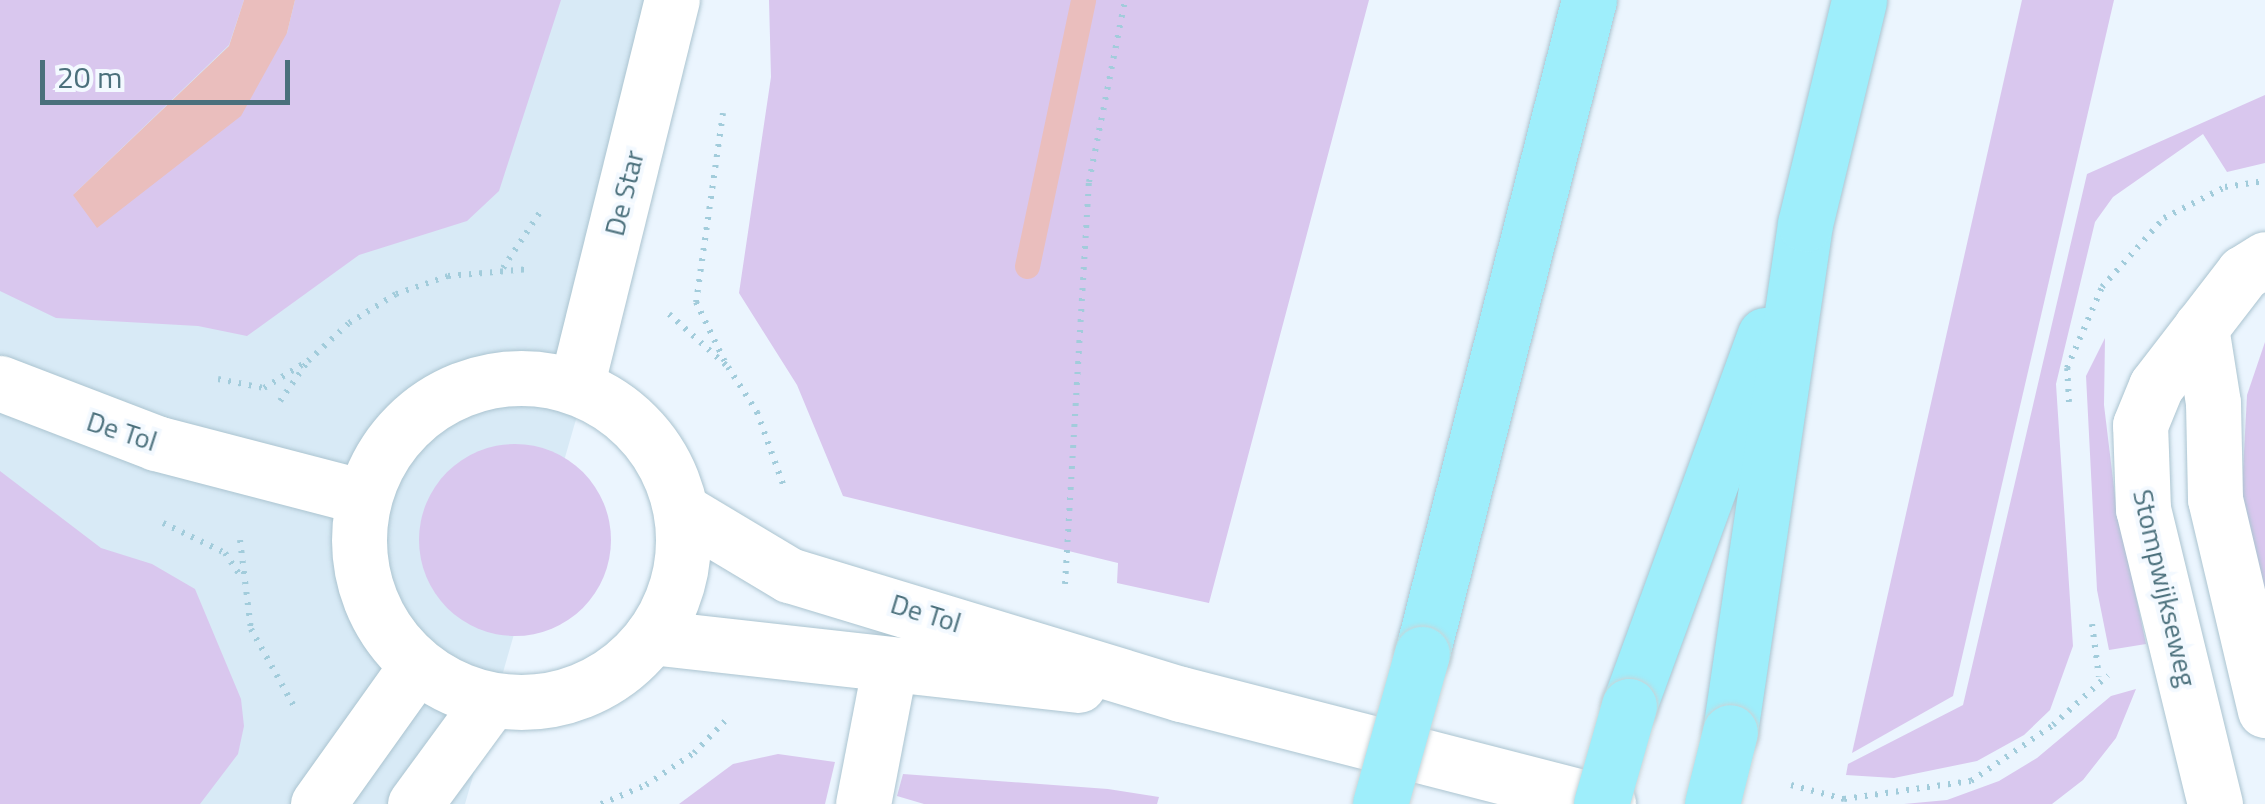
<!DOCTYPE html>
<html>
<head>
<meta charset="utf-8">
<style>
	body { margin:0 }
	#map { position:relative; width:2265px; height:804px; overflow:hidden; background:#ebf5fe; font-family:"Titillium Web",sans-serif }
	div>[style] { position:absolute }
	.residential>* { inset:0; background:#d8eaf6 }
	.green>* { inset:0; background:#d9c7ee }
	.round { border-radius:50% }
	.water>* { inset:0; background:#eabebd }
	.stream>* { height:25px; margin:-12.5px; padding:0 12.5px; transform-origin:12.5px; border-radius:12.5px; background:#eabebd }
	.path>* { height:6px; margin-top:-3px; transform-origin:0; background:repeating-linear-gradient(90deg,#a2ccdb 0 2.5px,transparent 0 10.5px) }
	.roads { filter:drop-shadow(0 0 2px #abc4d0) drop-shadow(0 0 2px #abc4d0) }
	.minor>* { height:55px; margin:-27.5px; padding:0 27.5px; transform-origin:27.5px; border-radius:27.5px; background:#fff }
	.minor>.ring { margin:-27.5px; padding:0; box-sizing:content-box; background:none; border:55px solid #fff; border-radius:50% }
	.highway>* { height:55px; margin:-27.5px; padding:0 27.5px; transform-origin:27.5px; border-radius:27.5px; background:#9eeefb }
	.bridges { filter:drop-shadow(0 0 2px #c9d4d8) drop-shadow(0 0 2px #c9d4d8) }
	.highway-bridge>* { height:55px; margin:-27.5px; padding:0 27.5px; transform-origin:27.5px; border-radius:27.5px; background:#9eeefb }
	span { translate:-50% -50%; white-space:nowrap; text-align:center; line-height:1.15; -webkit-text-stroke:8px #f3f9ff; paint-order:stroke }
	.street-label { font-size:28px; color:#4b707c }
	.scale { position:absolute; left:40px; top:60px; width:250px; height:45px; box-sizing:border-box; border:5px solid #4b707c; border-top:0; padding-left:12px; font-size:30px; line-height:35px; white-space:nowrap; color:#4b707c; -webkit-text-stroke:8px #f3f9ff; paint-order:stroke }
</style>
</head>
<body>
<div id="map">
	<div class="residential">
		<i style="clip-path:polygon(0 0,697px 0,465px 804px,0 804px)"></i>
	</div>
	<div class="green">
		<i style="clip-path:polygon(0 0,244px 0,229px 45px,73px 195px,287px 33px,295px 0,561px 0,499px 191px,467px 221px,359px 255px,247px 336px,198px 326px,56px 318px,0 291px)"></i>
		<i style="clip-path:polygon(769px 0,1369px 0,1209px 603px,1117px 583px,1118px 563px,843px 496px,797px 385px,739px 293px,771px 77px)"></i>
		<i style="clip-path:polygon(2022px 0,2114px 0,1953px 696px,1852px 753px)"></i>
		<i style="clip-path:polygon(2265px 95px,2265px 163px,2227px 172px,2203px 134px,2113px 197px,2095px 222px,2056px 384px,2073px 646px,2050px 710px,2024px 735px,1977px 761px,1894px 778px,1846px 775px,1848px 764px,1963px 705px,2087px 174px)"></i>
		<i style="clip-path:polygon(2105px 338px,2104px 405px,2115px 496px,2146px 644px,2109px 650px,2097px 590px,2086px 376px)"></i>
		<i style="clip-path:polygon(2265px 342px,2265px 609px,2241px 511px,2247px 395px)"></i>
		<i class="round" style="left:419px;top:444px;width:192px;height:192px"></i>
		<i style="clip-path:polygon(0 471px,101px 548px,152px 564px,195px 589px,241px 699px,244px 726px,238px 754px,200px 804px,0 804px)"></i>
		<i style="clip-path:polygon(2136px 689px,2116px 738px,2083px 780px,2052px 804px,1904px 804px,1947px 800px,1999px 781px,2037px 758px,2111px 696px)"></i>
		<i style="clip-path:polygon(778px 754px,835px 762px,825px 804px,679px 804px,733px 764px)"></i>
		<i style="clip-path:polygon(903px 774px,1108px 789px,1159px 797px,1157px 804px,924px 804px,897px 796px)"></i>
	</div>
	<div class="water">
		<i style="clip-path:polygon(244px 0,295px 0,287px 33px,241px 116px,97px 228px,73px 195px,229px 46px)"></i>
	</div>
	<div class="stream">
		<i style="left:1027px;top:266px;width:272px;rotate:-78.1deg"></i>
	</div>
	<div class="path">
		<i style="left:723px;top:113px;width:191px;rotate:98.1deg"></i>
		<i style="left:696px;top:302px;width:67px;rotate:64.2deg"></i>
		<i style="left:503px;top:268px;width:71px;rotate:-56.5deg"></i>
		<i style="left:669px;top:314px;width:79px;rotate:41.9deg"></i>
		<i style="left:728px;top:367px;width:54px;rotate:57.2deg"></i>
		<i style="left:757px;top:412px;width:80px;rotate:70.2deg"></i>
		<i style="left:218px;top:379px;width:47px;rotate:11.1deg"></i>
		<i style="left:264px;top:388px;width:46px;rotate:-31.6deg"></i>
		<i style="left:280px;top:401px;width:49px;rotate:-55deg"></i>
		<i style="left:308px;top:361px;width:56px;rotate:-42.8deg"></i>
		<i style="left:349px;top:323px;width:55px;rotate:-31.7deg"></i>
		<i style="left:396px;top:294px;width:55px;rotate:-19.1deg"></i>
		<i style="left:448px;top:276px;width:82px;rotate:-4.9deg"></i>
		<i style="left:2069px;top:402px;width:34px;rotate:-93deg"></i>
		<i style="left:2067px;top:368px;width:88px;rotate:-66.6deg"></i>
		<i style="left:2102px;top:287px;width:93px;rotate:-48.1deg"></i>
		<i style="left:2164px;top:218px;width:68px;rotate:-26.9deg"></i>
		<i style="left:2225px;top:187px;width:40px;rotate:-8.5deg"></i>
		<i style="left:163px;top:523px;width:69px;rotate:25.8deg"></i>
		<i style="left:225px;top:553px;width:29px;rotate:56deg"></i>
		<i style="left:240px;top:540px;width:90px;rotate:83deg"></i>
		<i style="left:251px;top:629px;width:93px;rotate:60.9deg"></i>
		<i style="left:1065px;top:584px;width:403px;rotate:-86.6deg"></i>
		<i style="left:1089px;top:182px;width:186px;rotate:-78.8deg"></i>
		<i style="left:2092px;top:624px;width:53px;rotate:82.5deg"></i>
		<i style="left:1791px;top:785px;width:55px;rotate:14.8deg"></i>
		<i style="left:1844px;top:799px;width:128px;rotate:-8.1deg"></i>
		<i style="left:1971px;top:781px;width:99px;rotate:-34.3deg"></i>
		<i style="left:2053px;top:725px;width:74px;rotate:-42.3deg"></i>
		<i style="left:601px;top:804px;width:49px;rotate:-22.9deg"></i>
		<i style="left:646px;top:785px;width:58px;rotate:-33.7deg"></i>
		<i style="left:694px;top:753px;width:47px;rotate:-45.9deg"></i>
	</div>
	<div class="roads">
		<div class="minor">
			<i style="left:2201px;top:327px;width:77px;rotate:81deg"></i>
			<i style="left:2213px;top:403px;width:96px;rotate:88.8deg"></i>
			<i style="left:2215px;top:499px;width:217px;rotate:76.7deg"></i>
			<i class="ring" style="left:359px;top:378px;width:269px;height:269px"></i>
			<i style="left:0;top:383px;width:167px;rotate:21deg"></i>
			<i style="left:156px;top:443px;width:215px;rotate:14.6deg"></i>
			<i style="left:576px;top:387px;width:399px;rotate:-76.1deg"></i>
			<i style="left:682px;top:511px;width:125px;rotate:30.9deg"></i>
			<i style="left:789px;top:575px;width:410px;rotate:16.9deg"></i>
			<i style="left:1181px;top:694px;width:441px;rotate:14.4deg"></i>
			<i style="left:651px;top:637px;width:430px;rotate:6.4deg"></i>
			<i style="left:318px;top:804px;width:171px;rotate:-54.5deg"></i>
			<i style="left:415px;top:804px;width:129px;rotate:-53.8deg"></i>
			<i style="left:863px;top:804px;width:137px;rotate:-79.1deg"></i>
			<i style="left:2215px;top:804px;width:304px;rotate:-103.7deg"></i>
			<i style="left:2143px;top:509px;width:84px;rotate:-92deg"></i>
			<i style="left:2140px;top:425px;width:42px;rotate:-67.7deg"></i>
			<i style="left:2156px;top:386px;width:143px;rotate:-52.4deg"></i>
			<i style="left:2243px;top:273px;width:26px;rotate:-32deg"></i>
		</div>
		<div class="highway">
			<i style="left:1422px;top:654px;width:675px;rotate:-75.68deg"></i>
			<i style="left:1629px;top:706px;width:395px;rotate:-69.9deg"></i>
			<i style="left:1730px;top:732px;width:514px;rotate:-81.6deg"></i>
			<i style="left:1805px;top:224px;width:230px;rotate:-76.4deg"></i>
		</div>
	</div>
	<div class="bridges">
		<div class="highway-bridge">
			<i style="left:1380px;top:804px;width:156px;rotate:-74.4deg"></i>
			<i style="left:1601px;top:804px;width:102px;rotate:-74.1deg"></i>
			<i style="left:1712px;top:804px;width:74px;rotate:-76deg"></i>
		</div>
	</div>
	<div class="street-label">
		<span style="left:624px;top:193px;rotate:-76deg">De Star</span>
		<span style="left:122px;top:431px;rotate:18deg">De Tol</span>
		<span style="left:2165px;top:588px;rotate:77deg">Stompwijkseweg</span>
		<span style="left:926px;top:613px;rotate:17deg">De Tol</span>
	</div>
	<div class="scale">20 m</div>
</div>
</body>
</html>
